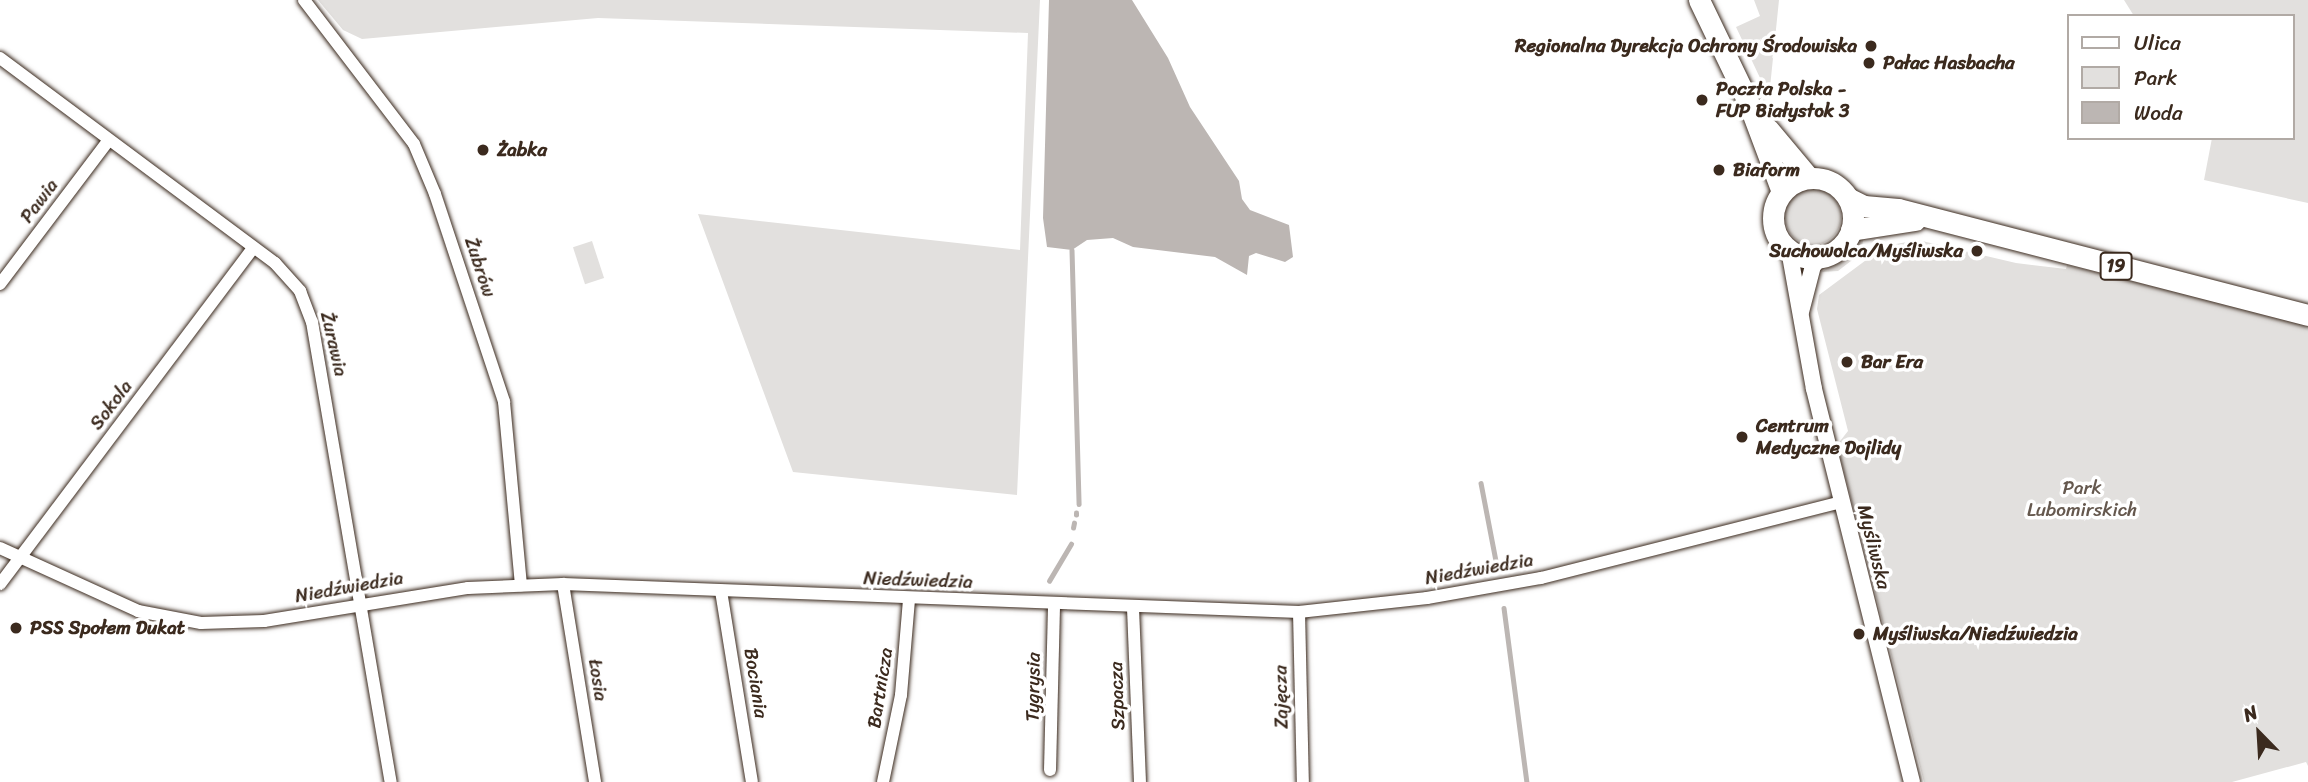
<!DOCTYPE html>
<html>
<head>
<meta charset="utf-8">
<style>
	body { margin:0 }
	#map { position:relative; width:2308px; height:782px; overflow:hidden; background:#fff; font-family:Sriracha,sans-serif }
	div>[style] { position:absolute }
	.green>* { inset:0; background:#e2e0de; transform-origin:0 0 }
	.round { border-radius:50% }
	.water>* { inset:0; background:#bcb6b3 }
	.stream>* { height:4.5px; margin:-2.25px; padding:0 2.25px; transform-origin:2.25px; border-radius:2.25px; background:#bcb6b3 }
	.roads { filter:drop-shadow(0 0 2px #3b2a1e) drop-shadow(0 0 2px #3b2a1e) }
	.minor>* { height:12px; margin:-6px; padding:0 6px; transform-origin:6px; border-radius:6px; background:#fff }
	.tertiary>* { height:16px; margin:-8px; padding:0 8px; transform-origin:8px; border-radius:8px; background:#fff }
	.trunk>* { height:21px; margin:-10.5px; padding:0 10.5px; transform-origin:10.5px; border-radius:10.5px; background:#fff }
	.trunk>.ring { margin:-10.5px; padding:0; box-sizing:content-box; background:none; border:21px solid #fff; border-radius:50% }
	.dots>* { width:19px; height:19px; translate:-50% -50%; box-sizing:border-box; border:4px solid #fff; border-radius:50% }
	span { translate:-50% -50%; white-space:nowrap; text-align:center; line-height:1.15; -webkit-text-stroke:7px #fff; paint-order:stroke }
	.shield-label span { padding:2px 5px; background:#fff; border:2px solid; border-radius:5px; -webkit-text-stroke-width:0 }
	.shield-label { font-size:18px; color:#3b2a1e; font-weight:700 }
	.poi-label { font-size:19px; color:#3b2a1e; font-weight:700 }
	.right { translate:-100% -50%; text-align:right }
	.left { translate:0 -50%; text-align:left }
	.street-label { font-size:19px; color:#3b2a1e }
	.park-label { font-size:19px; color:#65584e }
	.legend { position:absolute; left:2067px; top:14px; width:228px; height:126px; box-sizing:border-box; background:#fff; border:2px solid #b1aaa5; margin:0; padding:9px 12px; list-style:none; font-size:21px; color:#3b2a1e }
	.legend li { display:flex; align-items:center; gap:14px; height:35px }
	.legend b { width:35px; border:2px solid #b1aaa5 }
	.north { position:absolute; left:2224px; top:698px; width:70px; height:70px; -webkit-text-stroke:5px #fff; paint-order:stroke; rotate:336deg; font-size:19px; font-weight:700; line-height:28px; text-align:center; color:#3b2a1e }
	.north::after { content:''; display:block; margin:auto; width:24px; height:32px; background:#3b2a1e; clip-path:polygon(50% 0,100% 100%,50% 72%,0 100%) }
</style>
</head>
<body>
<div id="map">
	<div class="green">
		<i style="clip-path:polygon(318px 0,1040px 0,1017px 495px,793px 472px,698px 214px,1020px 250px,1028px 33px,598px 18px,362px 39px,343px 30px)"></i>
		<i style="clip-path:polygon(1754px 0,1779px 0,1769px 97px,1736px 27px,1760px 16px)"></i>
		<i style="clip-path:polygon(2124px 0,2308px 0,2308px 203px,2204px 180px,2212px 138px,2292px 138px,2292px 16px,2134px 16px)"></i>
		<i class="round" style="left:1785px;top:189px;width:56px;height:56px"></i>
		<i style="clip-path:polygon(1864px 237px,1860px 254px,1838px 271px,1822px 272px)"></i>
		<i style="clip-path:polygon(1918px 240px,2016px 263px,2066px 269px,2067px 265px,2308px 325px,2308px 766px,2306px 762px,2232px 782px,1924px 782px,1837px 445px,1848px 431px,1817px 309px,1819px 295px,1885px 246px)"></i>
		<i style="left:592px;top:241px;width:39px;height:20px;rotate:72deg"></i>
	</div>
	<div class="water">
		<i style="clip-path:polygon(1049px 0,1132px 0,1168px 58px,1190px 107px,1239px 181px,1242px 199px,1250px 210px,1289px 225px,1293px 257px,1285px 262px,1256px 253px,1249px 256px,1247px 275px,1215px 257px,1133px 247px,1113px 238px,1087px 240px,1072px 250px,1047px 247px,1043px 218px)"></i>
	</div>
	<div class="stream">
		<i style="left:1072px;top:250px;width:254px;rotate:88.4deg"></i>
		<i style="left:1481px;top:483px;width:85px;rotate:79.1deg"></i>
		<i style="left:1076px;top:515px;width:2px;rotate:-90deg"></i>
		<i style="left:1073px;top:528px;width:5px;rotate:-79deg"></i>
		<i style="left:1049px;top:581px;width:43px;rotate:-59.3deg"></i>
		<i style="left:1504px;top:608px;width:176px;rotate:82.5deg"></i>
	</div>
	<div class="roads">
		<div class="minor">
			<i style="left:304px;top:0;width:181px;rotate:52.6deg"></i>
			<i style="left:414px;top:144px;width:54px;rotate:67.2deg"></i>
			<i style="left:435px;top:194px;width:219px;rotate:71.6deg"></i>
			<i style="left:504px;top:402px;width:184px;rotate:84.7deg"></i>
			<i style="left:0;top:58px;width:343px;rotate:36.7deg"></i>
			<i style="left:275px;top:263px;width:38px;rotate:48deg"></i>
			<i style="left:300px;top:291px;width:33px;rotate:69deg"></i>
			<i style="left:312px;top:322px;width:467px;rotate:80.3deg"></i>
			<i style="left:0;top:284px;width:179px;rotate:-52.9deg"></i>
			<i style="left:0;top:548px;width:152px;rotate:24.5deg"></i>
			<i style="left:138px;top:611px;width:64px;rotate:10.8deg"></i>
			<i style="left:201px;top:623px;width:63px;rotate:-1.8deg"></i>
			<i style="left:264px;top:621px;width:207px;rotate:-9.2deg"></i>
			<i style="left:468px;top:588px;width:95px;rotate:-2.4deg"></i>
			<i style="left:563px;top:584px;width:737px;rotate:2.18deg"></i>
			<i style="left:1299px;top:612px;width:129px;rotate:-6.2deg"></i>
			<i style="left:1427px;top:598px;width:116px;rotate:-10deg"></i>
			<i style="left:1541px;top:578px;width:310px;rotate:-14.2deg"></i>
			<i style="left:0;top:584px;width:421px;rotate:-53deg"></i>
			<i style="left:563px;top:584px;width:201px;rotate:80.8deg"></i>
			<i style="left:721px;top:591px;width:193px;rotate:80.8deg"></i>
			<i style="left:1133px;top:608px;width:174px;rotate:87.7deg"></i>
			<i style="left:1299px;top:612px;width:170px;rotate:88.7deg"></i>
			<i style="left:1050px;top:770px;width:165px;rotate:-88.6deg"></i>
			<i style="left:883px;top:782px;width:89px;rotate:-78.3deg"></i>
			<i style="left:901px;top:695px;width:96px;rotate:-85.2deg"></i>
		</div>
		<div class="tertiary">
			<i style="left:1789px;top:250px;width:141px;rotate:79.8deg"></i>
			<i style="left:1814px;top:389px;width:405px;rotate:76deg"></i>
			<i style="left:1801px;top:312px;width:48px;rotate:-75.4deg"></i>
			<i style="left:1813px;top:266px;width:12px;rotate:-48deg"></i>
		</div>
		<div class="trunk">
			<i style="left:1699px;top:0;width:115px;rotate:64.3deg"></i>
			<i style="left:1749px;top:104px;width:94px;rotate:69.4deg"></i>
			<i style="left:1768px;top:129px;width:64px;rotate:50.1deg"></i>
			<i class="ring" style="left:1773px;top:178px;width:59px;height:59px"></i>
			<i style="left:1848px;top:198px;width:18px;rotate:27deg"></i>
			<i style="left:1864px;top:206px;width:34px;rotate:5deg"></i>
			<i style="left:1898px;top:209px;width:423px;rotate:14.5deg"></i>
			<i style="left:1851px;top:230px;width:65px;rotate:-8.9deg"></i>
		</div>
	</div>
	<div class="dots">
		<i style="left:1871px;top:46px;background:#3b2a1e"></i>
		<i style="left:1869px;top:63px;background:#3b2a1e"></i>
		<i style="left:1702px;top:100px;background:#3b2a1e"></i>
		<i style="left:483px;top:150px;background:#3b2a1e"></i>
		<i style="left:1719px;top:170px;background:#3b2a1e"></i>
		<i style="left:1977px;top:251px;background:#3b2a1e"></i>
		<i style="left:1847px;top:362px;background:#3b2a1e"></i>
		<i style="left:1742px;top:437px;background:#3b2a1e"></i>
		<i style="left:16px;top:628px;background:#3b2a1e"></i>
		<i style="left:1859px;top:634px;background:#3b2a1e"></i>
	</div>
	<div class="shield-label">
		<span style="left:2116px;top:266px">19</span>
	</div>
	<div class="poi-label">
		<span class="right" style="left:1857px;top:46px">Regionalna Dyrekcja Ochrony Środowiska</span>
		<span class="left" style="left:1883px;top:63px">Pałac Hasbacha</span>
		<span class="left" style="left:1716px;top:100px">Poczta Polska -<br>FUP Białystok 3</span>
		<span class="left" style="left:497px;top:150px">Żabka</span>
		<span class="left" style="left:1733px;top:170px">Biaform</span>
		<span class="right" style="left:1963px;top:251px">Suchowolca/Myśliwska</span>
		<span class="left" style="left:1861px;top:362px">Bar Era</span>
		<span class="left" style="left:1756px;top:437px">Centrum<br>Medyczne Dojlidy</span>
		<span class="left" style="left:30px;top:628px">PSS Społem Dukat</span>
		<span class="left" style="left:1873px;top:634px">Myśliwska/Niedźwiedzia</span>
	</div>
	<div class="street-label">
		<span style="left:39px;top:201px;rotate:-53deg">Pawia</span>
		<span style="left:480px;top:267px;rotate:72deg">Żubrów</span>
		<span style="left:334px;top:344px;rotate:77deg">Żurawia</span>
		<span style="left:111px;top:405px;rotate:-53deg">Sokola</span>
		<span style="left:1874px;top:547px;rotate:76deg">Myśliwska</span>
		<span style="left:1479px;top:569px;rotate:-10deg">Niedźwiedzia</span>
		<span style="left:918px;top:580px;rotate:2deg">Niedźwiedzia</span>
		<span style="left:349px;top:587px;rotate:-10deg">Niedźwiedzia</span>
		<span style="left:598px;top:680px;rotate:81deg">Łosia</span>
		<span style="left:756px;top:683px;rotate:81deg">Bociania</span>
		<span style="left:1033px;top:687px;rotate:-89deg">Tygrysia</span>
		<span style="left:880px;top:688px;rotate:-81deg">Bartnicza</span>
		<span style="left:1117px;top:696px;rotate:-92deg">Szpacza</span>
		<span style="left:1281px;top:697px;rotate:-91deg">Zajęcza</span>
	</div>
	<div class="park-label">
		<span style="left:2082px;top:499px">Park<br>Lubomirskich</span>
	</div>
	<ul class="legend">
	<li><b style="height:9px;background:#fff"></b>Ulica</li>
	<li><b style="height:19px;background:#e2e0de"></b>Park</li>
	<li><b style="height:19px;background:#bcb6b3"></b>Woda</li>
	</ul>
	<div class="north">N</div>
</div>
</body>
</html>
